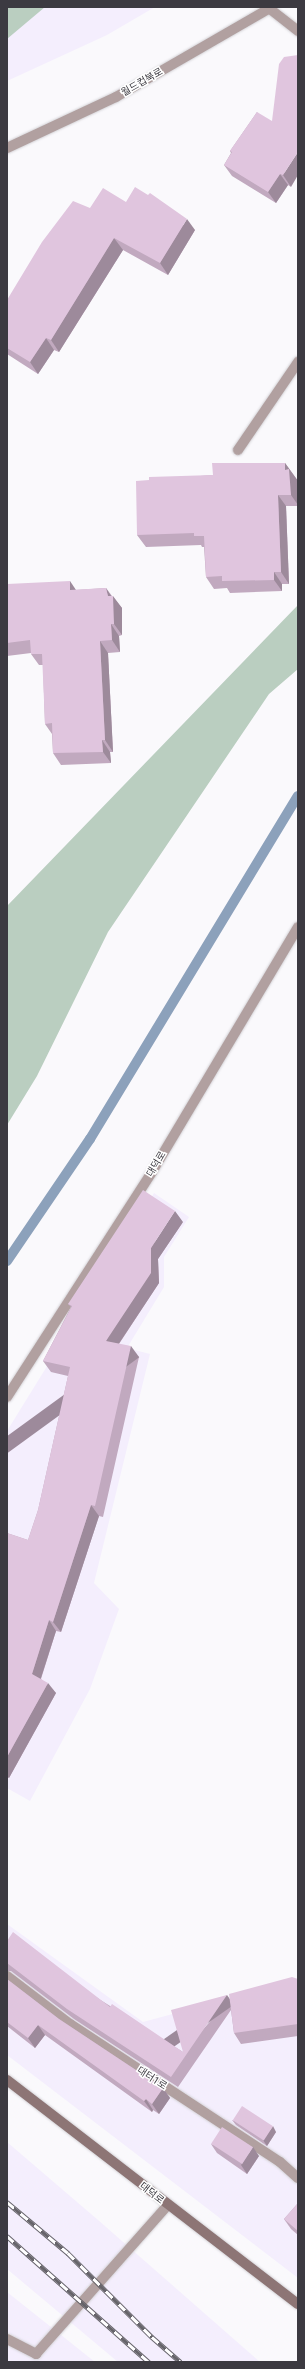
<!DOCTYPE html>
<html>
<head>
<meta charset="utf-8">
<style>
	body { margin:0 }
	#map { position:relative; width:305px; height:2369px; overflow:hidden; background:#faf9fc; font-family:"Noto Sans","Noto Sans KR",sans-serif }
	div>[style] { position:absolute }
	.built>* { inset:0; background:#f4eefd }
	.green>* { inset:0; background:#bacec0 }
	.stream>* { height:10px; margin:-5px; padding:0 5px; transform-origin:5px; border-radius:5px; background:#8ca1bb }
	.roads { filter:drop-shadow(0 0 1px #d4d3d7) drop-shadow(0 0 1px #d4d3d7) }
	.lane>* { height:10px; margin:-5px; padding:0 5px; transform-origin:5px; border-radius:5px; background:#b1a0a0 }
	.street>* { height:10px; margin:-5px; padding:0 5px; transform-origin:5px; border-radius:5px; background:#b1a0a0 }
	.secondary>* { height:10px; margin:-5px; padding:0 5px; transform-origin:5px; border-radius:5px; background:#8d7575 }
	.rail>* { height:4.5px; margin-top:-2.25px; transform-origin:0; background:repeating-linear-gradient(90deg,#fff 0 9px,#66646a 0 18px); box-sizing:border-box; border-block:1px solid #66646a }
	.wall>* { inset:0; background:#c1a9bf }
	.shaded-wall>* { inset:0; background:#9d8a9b; transform-origin:0 0 }
	.building>* { inset:0; background:#e0c5de; transform-origin:0 0 }
	span { translate:-50% -50%; white-space:nowrap; text-align:center; line-height:1.15; -webkit-text-stroke:3px #fff; paint-order:stroke }
	.street-label { font-size:10px; color:#3c3a41 }
	.frame { position:absolute; inset:0; border:8px solid #3c3a41; pointer-events:none }
</style>
</head>
<body>
<div id="map">
	<div class="built">
		<i style="clip-path:polygon(7px 7px,155px 7px,107px 35px,7px 81px)"></i>
		<i style="clip-path:polygon(154px 1193px,189px 1217px,164px 1257px,164px 1287px,127px 1348px,150px 1354px,94px 1583px,119px 1609px,90px 1689px,30px 1801px,7px 1788px,7px 1431px)"></i>
		<i style="clip-path:polygon(7px 1924px,143px 2022px,298px 1980px,298px 2278px,7px 2055px)"></i>
		<i style="clip-path:polygon(7px 2142px,98px 2220px,260px 2362px,118px 2362px,7px 2269px)"></i>
		<i style="clip-path:polygon(7px 2292px,95px 2362px,7px 2362px)"></i>
	</div>
	<div class="green">
		<i style="clip-path:polygon(7px 7px,45px 7px,7px 39px)"></i>
		<i style="clip-path:polygon(298px 605px,298px 669px,269px 694px,108px 932px,37px 1076px,7px 1125px,7px 906px)"></i>
	</div>
	<div class="stream">
		<i style="left:7px;top:1261px;width:148px;rotate:-55.8deg"></i>
		<i style="left:90px;top:1139px;width:401px;rotate:-58.8deg"></i>
	</div>
	<div class="roads">
		<div class="lane">
			<i style="left:270px;top:9px;width:36px;rotate:38deg"></i>
			<i style="left:238px;top:450px;width:107px;rotate:-55.7deg"></i>
			<i style="left:7px;top:1976px;width:79px;rotate:37.3deg"></i>
			<i style="left:70px;top:2024px;width:251px;rotate:33.3deg"></i>
			<i style="left:280px;top:2162px;width:24px;rotate:42deg"></i>
			<i style="left:7px;top:2339px;width:33px;rotate:27deg"></i>
			<i style="left:36px;top:2354px;width:199px;rotate:-48.5deg"></i>
		</div>
		<div class="street">
			<i style="left:7px;top:148px;width:120px;rotate:-25.1deg"></i>
			<i style="left:116px;top:97px;width:180px;rotate:-30deg"></i>
			<i style="left:7px;top:1397px;width:268px;rotate:-57.2deg"></i>
			<i style="left:152px;top:1172px;width:285px;rotate:-59.2deg"></i>
		</div>
		<div class="secondary">
			<i style="left:7px;top:2080px;width:367px;rotate:37.6deg"></i>
		</div>
	</div>
	<div class="rail">
		<i style="left:7px;top:2202px;width:80px;rotate:39.9deg"></i>
		<i style="left:68px;top:2253px;width:119px;rotate:45deg"></i>
		<i style="left:152px;top:2337px;width:38px;rotate:41deg"></i>
		<i style="left:7px;top:2236px;width:190px;rotate:41.6deg"></i>
	</div>
	<div class="wall">
		<i style="clip-path:polygon(257px 112px,291px 187px,288px 185px,276px 203px,232px 176px,224px 165px,231px 153px,230px 151px)"></i>
		<i style="clip-path:polygon(126px 202px,195px 230px,168px 275px,123px 250px,59px 352px,54px 350px,38px 374px,7px 354px,7px 300px,90px 208px)"></i>
		<i style="clip-path:polygon(285px 463px,298px 481px,298px 506px,286px 506px,289px 584px,282px 584px,282px 591px,230px 593px,227px 588px,214px 589px,206px 577px,204px 547px,202px 547px,201px 545px,146px 547px,137px 535px,149px 480px,213px 475px)"></i>
		<i style="clip-path:polygon(7px 584px,76px 590px,106px 588px,112px 596px,122px 608px,122px 635px,119px 636px,120px 652px,108px 653px,113px 752px,110px 752px,111px 763px,61px 765px,53px 753px,52px 734px,45px 724px,43px 665px,39px 665px,31px 654px,31px 653px,7px 656px)"></i>
		<i style="clip-path:polygon(183px 1222px,158px 1259px,159px 1283px,119px 1344px,139px 1357px,103px 1517px,99px 1516px,61px 1632px,56px 1631px,41px 1679px,56px 1693px,9px 1778px,7px 1777px,7px 1533px,28px 1540px,38px 1510px,68px 1376px,51px 1372px,43px 1361px,71px 1307px,68px 1304px)"></i>
		<i style="clip-path:polygon(7px 1941px,183px 2052px,230px 1999px,298px 1979px,298px 2036px,241px 2044px,234px 2033px,231px 2010px,178px 2087px,74px 2019px,11px 1971px,7px 1971px)"></i>
		<i style="clip-path:polygon(7px 1979px,59px 2019px,163px 2088px,170px 2098px,159px 2114px,153px 2110px,152px 2112px,45px 2035px,35px 2048px,7px 2026px)"></i>
		<i style="clip-path:polygon(232px 2120px,276px 2132px,267px 2146px,236px 2125px)"></i>
		<i style="clip-path:polygon(211px 2144px,259px 2156px,247px 2174px,217px 2153px)"></i>
		<i style="clip-path:polygon(298px 2203px,298px 2235px,291px 2229px,284px 2219px)"></i>
	</div>
	<div class="shaded-wall">
		<i style="clip-path:polygon(298px 152px,298px 175px,291px 187px,283px 175px)"></i>
		<i style="clip-path:polygon(280px 174px,288px 185px,276px 203px,268px 192px)"></i>
		<i style="clip-path:polygon(187px 219px,195px 230px,168px 275px,160px 263px)"></i>
		<i style="clip-path:polygon(114px 238px,123px 250px,59px 352px,51px 340px)"></i>
		<i style="clip-path:polygon(46px 338px,54px 350px,38px 374px,30px 362px)"></i>
		<i style="clip-path:polygon(285px 463px,298px 481px,298px 505px,291px 495px,285px 470px)"></i>
		<i style="clip-path:polygon(278px 495px,286px 506px,289px 584px,281px 572px)"></i>
		<i style="clip-path:polygon(274px 572px,282px 584px,282px 591px,274px 580px)"></i>
		<i style="clip-path:polygon(70px 581px,78px 593px,70px 590px)"></i>
		<i style="clip-path:polygon(106px 588px,113px 599px,113px 596px,122px 608px,122px 635px,114px 624px)"></i>
		<i style="clip-path:polygon(111px 624px,119px 636px,120px 652px,112px 640px)"></i>
		<i style="clip-path:polygon(100px 641px,108px 653px,113px 752px,105px 740px)"></i>
		<i style="clip-path:polygon(102px 740px,110px 752px,111px 763px,103px 752px)"></i>
		<i style="clip-path:polygon(175px 1211px,183px 1222px,158px 1259px,159px 1283px,114px 1351px,106px 1341px,151px 1248px)"></i>
		<i style="left:131px;top:1346px;width:14px;height:164px;rotate:54deg"></i>
		<i style="clip-path:polygon(91px 1505px,99px 1516px,61px 1632px,53px 1622px)"></i>
		<i style="clip-path:polygon(49px 1620px,56px 1631px,39px 1684px,32px 1674px)"></i>
		<i style="clip-path:polygon(48px 1683px,56px 1693px,9px 1778px,7px 1776px,7px 1757px)"></i>
		<i style="left:227px;top:1995px;width:12px;height:99px;rotate:55deg"></i>
		<i style="clip-path:polygon(38px 2025px,45px 2035px,35px 2048px,28px 2038px)"></i>
		<i style="clip-path:polygon(163px 2088px,170px 2098px,159px 2114px,152px 2104px)"></i>
		<i style="clip-path:polygon(146px 2099px,153px 2110px,152px 2112px,144px 2101px)"></i>
		<i style="clip-path:polygon(273px 2126px,276px 2132px,267px 2146px,263px 2140px)"></i>
		<i style="clip-path:polygon(253px 2147px,259px 2156px,247px 2174px,241px 2165px)"></i>
	</div>
	<div class="building">
		<i style="clip-path:polygon(298px 55px,298px 152px,283px 175px,280px 174px,268px 192px,224px 165px,232px 152px,230px 151px,257px 112px,272px 121px,279px 64px,284px 57px)"></i>
		<i style="clip-path:polygon(135px 187px,148px 195px,150px 193px,187px 219px,160px 263px,114px 238px,51px 340px,46px 338px,30px 362px,7px 348px,7px 300px,42px 242px,73px 201px,90px 208px,103px 188px,126px 202px)"></i>
		<i style="clip-path:polygon(212px 463px,285px 463px,285px 470px,289px 469px,291px 495px,278px 495px,281px 572px,274px 572px,274px 580px,222px 581px,222px 576px,206px 577px,204px 536px,194px 536px,194px 533px,137px 535px,136px 481px,149px 480px,149px 477px,213px 475px)"></i>
		<i style="clip-path:polygon(70px 581px,70px 590px,106px 588px,108px 596px,113px 596px,114px 624px,111px 624px,112px 640px,100px 641px,105px 740px,102px 740px,103px 752px,53px 753px,52px 723px,45px 724px,42px 654px,31px 654px,30px 640px,7px 643px,7px 584px)"></i>
		<i style="clip-path:polygon(143px 1190px,175px 1211px,151px 1248px,151px 1273px,106px 1341px,131px 1346px,95px 1506px,91px 1505px,53px 1622px,49px 1620px,32px 1674px,48px 1683px,7px 1757px,7px 1533px,28px 1540px,38px 1510px,70px 1367px,43px 1361px,72px 1306px,68px 1304px)"></i>
		<i style="clip-path:polygon(13px 1932px,110px 2007px,112px 2004px,183px 2052px,171px 2010px,227px 1995px,171px 2077px,67px 2009px,7px 1963px,7px 1941px)"></i>
		<i style="clip-path:polygon(292px 1977px,298px 1979px,298px 2024px,234px 2033px,229px 1994px)"></i>
		<i style="clip-path:polygon(7px 1979px,59px 2019px,163px 2088px,152px 2104px,146px 2099px,144px 2101px,38px 2025px,28px 2038px,7px 2022px)"></i>
		<i style="left:242px;top:2106px;width:37px;height:17px;rotate:33deg"></i>
		<i style="left:222px;top:2127px;width:37px;height:20px;rotate:33deg"></i>
		<i style="clip-path:polygon(298px 2203px,298px 2231px,284px 2219px)"></i>
	</div>
	<div class="street-label">
		<span style="left:142px;top:82px;rotate:-30deg">월드컵북로</span>
		<span style="left:156px;top:1164px;rotate:-59deg">대덕로</span>
		<span style="left:152px;top:2078px;rotate:33deg">대터1로</span>
		<span style="left:152px;top:2193px;rotate:38deg">대덕로</span>
	</div>
	<div class="frame"></div>
</div>
</body>
</html>
